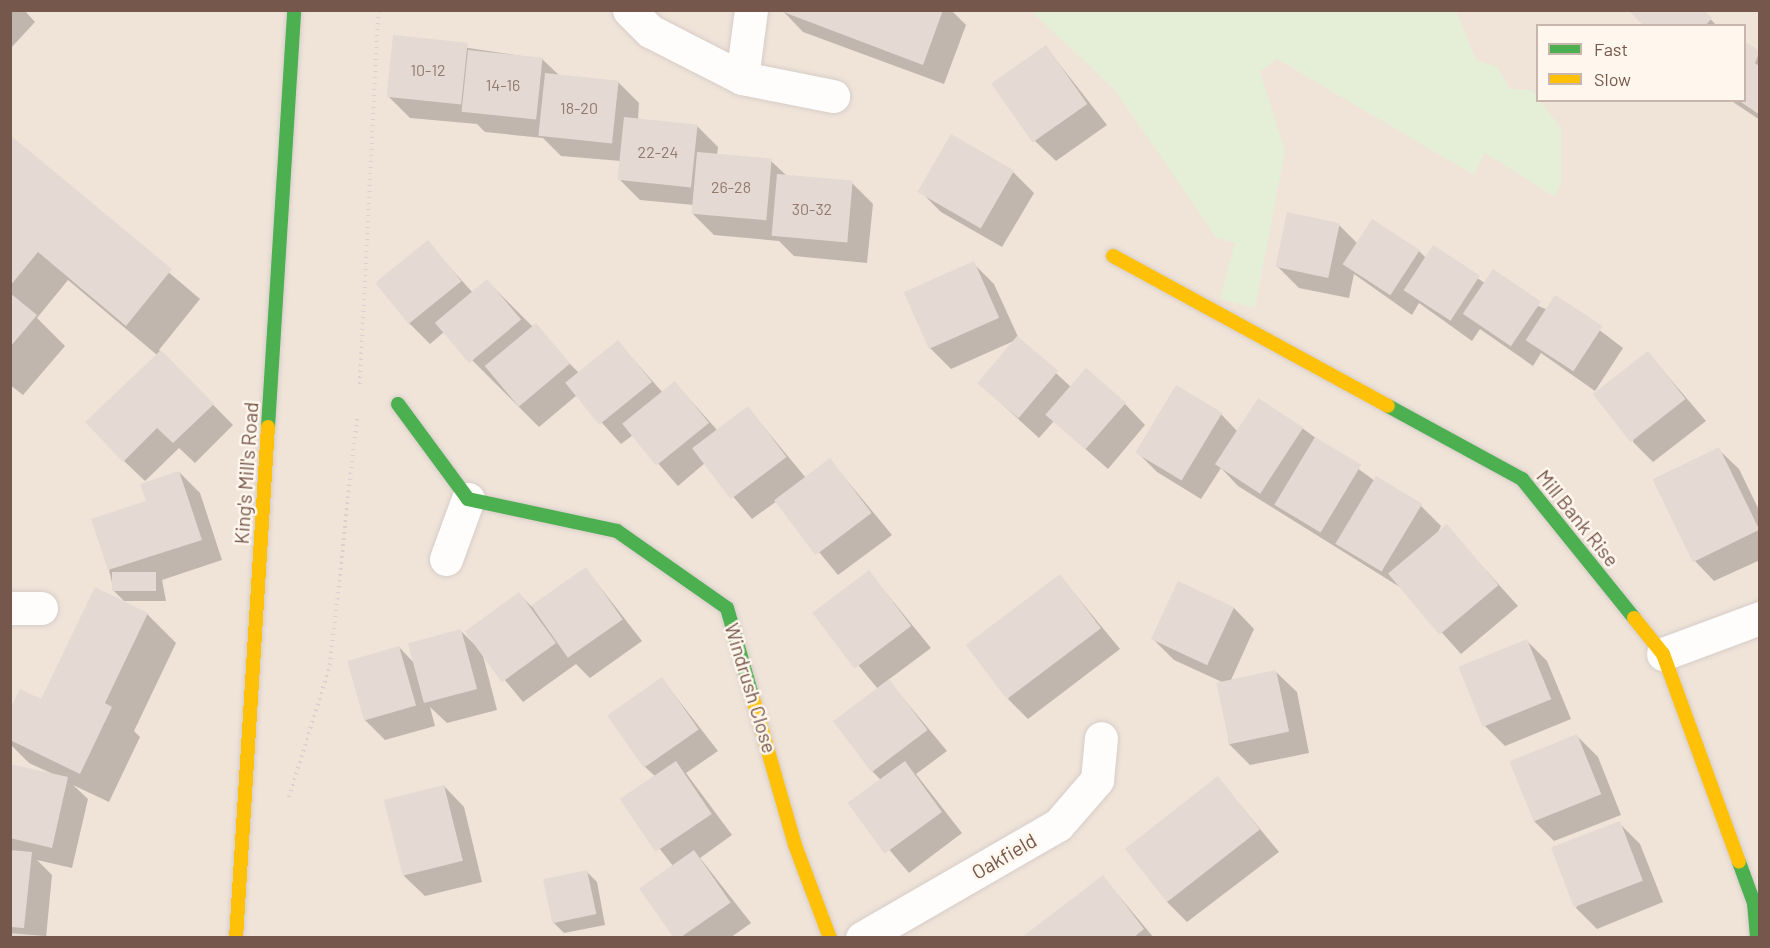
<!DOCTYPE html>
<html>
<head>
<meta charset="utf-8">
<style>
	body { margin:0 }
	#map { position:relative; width:1770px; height:948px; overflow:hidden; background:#f7f2ec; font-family:Barlow,sans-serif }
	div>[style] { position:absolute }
	.residential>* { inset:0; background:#f0e4d9 }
	.green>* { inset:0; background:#e5eed7 }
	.shadow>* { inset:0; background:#0003 }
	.building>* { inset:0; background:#e4dad3; transform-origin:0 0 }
	.path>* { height:4px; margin-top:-2px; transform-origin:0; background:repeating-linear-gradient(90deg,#dad1cf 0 1.5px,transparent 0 6px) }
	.roads { filter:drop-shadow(0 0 2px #d6cdc8) drop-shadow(0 0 2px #d6cdc8) }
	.street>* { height:33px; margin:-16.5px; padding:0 16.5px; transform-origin:16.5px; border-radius:16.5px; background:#fefdfc }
	.fast>* { height:14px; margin:-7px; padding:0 7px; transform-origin:7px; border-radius:7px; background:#4caf50 }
	.slow>* { height:14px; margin:-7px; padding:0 7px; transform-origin:7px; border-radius:7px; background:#ffc107 }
	span { translate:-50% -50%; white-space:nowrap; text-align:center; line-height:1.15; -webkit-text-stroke:5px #fff6ed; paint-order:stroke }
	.number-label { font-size:16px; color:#927a6f }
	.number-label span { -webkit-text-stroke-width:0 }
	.street-label { font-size:20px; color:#75574b }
	.frame { position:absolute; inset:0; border:12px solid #75574b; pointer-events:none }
	.legend { position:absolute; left:1536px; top:24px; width:210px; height:78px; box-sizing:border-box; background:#fff6ed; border:2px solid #c8b6ac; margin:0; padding:8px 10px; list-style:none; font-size:18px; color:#75574b }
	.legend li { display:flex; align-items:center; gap:12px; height:30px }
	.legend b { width:30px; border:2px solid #c8b6ac }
</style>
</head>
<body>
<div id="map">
	<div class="residential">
		<i style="clip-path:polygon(evenodd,11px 11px,1759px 11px,1759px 937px,11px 937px,11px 11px,1538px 26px,1744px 26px,1744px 100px,1538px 100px,1538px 26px)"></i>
	</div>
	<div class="green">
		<i style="clip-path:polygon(1031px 11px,1456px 11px,1476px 60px,1497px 67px,1510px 89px,1532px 90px,1561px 128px,1561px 183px,1555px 197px,1485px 153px,1474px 175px,1277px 59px,1260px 72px,1285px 151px,1255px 308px,1220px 299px,1235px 243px,1216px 237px,1115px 90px)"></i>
	</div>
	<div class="shadow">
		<i style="clip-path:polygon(10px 10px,24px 10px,35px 22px,10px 49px)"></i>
		<i style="clip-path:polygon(782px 10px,951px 10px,966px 25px,944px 84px,803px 32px)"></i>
		<i style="clip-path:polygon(1702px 10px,1717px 26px,1646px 26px)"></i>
		<i style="clip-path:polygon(395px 37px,542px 59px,560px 76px,618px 82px,639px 103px,638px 120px,697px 126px,718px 147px,717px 156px,771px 161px,787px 176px,852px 183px,873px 204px,867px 263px,794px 256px,779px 241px,714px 235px,693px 214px,694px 205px,640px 200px,619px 179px,621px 161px,561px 156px,543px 138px,485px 132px,477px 124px,410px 118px,389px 97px)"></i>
		<i style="clip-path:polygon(1744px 43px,1760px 53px,1760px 120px,1730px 100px,1744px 100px)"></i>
		<i style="clip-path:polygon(1046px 47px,1107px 125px,1056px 161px,1035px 141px)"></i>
		<i style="clip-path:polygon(10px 137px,200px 299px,159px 350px,233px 425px,195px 463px,179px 448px,145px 481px,124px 461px,157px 355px,68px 280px,37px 318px,65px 346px,23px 395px,10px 385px)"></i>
		<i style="clip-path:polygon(1013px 172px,1034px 193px,1002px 247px,941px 212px,920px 191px)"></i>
		<i style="clip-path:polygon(1339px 225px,1358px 244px,1419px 251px,1426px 258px,1433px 247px,1486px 284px,1548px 310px,1556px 297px,1623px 348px,1595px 391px,1541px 353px,1533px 366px,1480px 329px,1472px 341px,1419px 303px,1412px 315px,1354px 274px,1349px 298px,1299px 288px,1278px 267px)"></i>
		<i style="clip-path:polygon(427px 242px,473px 293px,487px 281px,580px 374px,618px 342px,663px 393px,675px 383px,718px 431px,748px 408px,806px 478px,830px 460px,892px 535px,838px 575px,777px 501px,752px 519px,705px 463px,678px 486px,633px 435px,621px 444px,577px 395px,539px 427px,444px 332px,430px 344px,409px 323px)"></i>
		<i style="clip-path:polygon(973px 263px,994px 284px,1019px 339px,1071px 387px,1125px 404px,1145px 425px,1108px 469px,1054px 421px,1039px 438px,979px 383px,1016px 340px,951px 369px,930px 348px)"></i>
		<i style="clip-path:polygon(1648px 353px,1706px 421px,1653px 462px,1633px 442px)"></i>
		<i style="clip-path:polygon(1221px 414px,1238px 432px,1302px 428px,1375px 481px,1421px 506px,1441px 526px,1438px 532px,1446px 526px,1518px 606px,1461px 654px,1403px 589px,1238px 486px,1221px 468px,1201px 499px,1157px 472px,1137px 452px)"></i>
		<i style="clip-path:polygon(1718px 449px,1739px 469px,1760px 512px,1760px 560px,1714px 581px,1694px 560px,1654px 479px)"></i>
		<i style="clip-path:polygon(179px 472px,200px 493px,222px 560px,162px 580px,166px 601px,124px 601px,114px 591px,109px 570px,147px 502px)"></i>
		<i style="clip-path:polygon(586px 569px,642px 641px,590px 678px,576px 664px,523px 702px,482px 652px,497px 710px,447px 723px,430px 707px,435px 726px,385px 740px,365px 720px,399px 647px,415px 664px,461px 631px,475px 645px,519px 594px,532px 607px)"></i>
		<i style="clip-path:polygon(869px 572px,931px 648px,888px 680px,947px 751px,916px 774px,962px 833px,909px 873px,850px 803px,881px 780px,872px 771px,878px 689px,815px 613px)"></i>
		<i style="clip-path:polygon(1060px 576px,1120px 649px,1028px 719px,1008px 699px)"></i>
		<i style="clip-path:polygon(1178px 583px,1234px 608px,1254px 629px,1231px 680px,1276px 672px,1297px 692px,1309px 753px,1250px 765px,1229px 744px,1222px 682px,1174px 660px,1153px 639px)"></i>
		<i style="clip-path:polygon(147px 614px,176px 643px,134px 731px,140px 737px,109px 802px,73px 785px,88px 799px,72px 868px,37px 860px,52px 875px,46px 938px,10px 938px,10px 766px,53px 774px,29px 763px,10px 744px,10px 712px,41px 701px)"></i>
		<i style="clip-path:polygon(1527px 641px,1547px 661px,1571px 719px,1505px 746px,1484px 725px)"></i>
		<i style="clip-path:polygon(662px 679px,718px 751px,686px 773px,732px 835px,700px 858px,751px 923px,730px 938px,676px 938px,642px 888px,673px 866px,623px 801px,656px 777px,645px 767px)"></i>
		<i style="clip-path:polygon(1577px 736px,1598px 757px,1621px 815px,1554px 841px,1534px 821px)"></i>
		<i style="clip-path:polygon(1218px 778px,1279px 852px,1187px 922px,1166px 901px)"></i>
		<i style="clip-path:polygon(444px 786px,464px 807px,482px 882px,425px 896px,404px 876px)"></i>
		<i style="clip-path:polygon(1619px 823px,1640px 844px,1663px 902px,1597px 929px,1576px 908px)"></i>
		<i style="clip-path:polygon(586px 871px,597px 882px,605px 925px,564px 933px,553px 922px)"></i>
		<i style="clip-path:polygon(1103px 877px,1154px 938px,1023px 938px)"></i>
	</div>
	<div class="building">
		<i style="clip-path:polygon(778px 10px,943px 10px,923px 65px)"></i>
		<i style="clip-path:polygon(1628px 10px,1704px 10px,1712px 18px,1705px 26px,1644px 26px)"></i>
		<i style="left:393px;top:35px;width:75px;height:62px;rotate:6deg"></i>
		<i style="clip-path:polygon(1744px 41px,1760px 51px,1755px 63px,1760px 67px,1760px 115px,1738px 100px,1744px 100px)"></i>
		<i style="left:1046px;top:45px;width:72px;height:67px;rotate:55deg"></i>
		<i style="left:468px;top:50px;width:75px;height:62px;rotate:6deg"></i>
		<i style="left:545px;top:73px;width:74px;height:63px;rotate:6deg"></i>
		<i style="left:624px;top:117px;width:74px;height:63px;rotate:6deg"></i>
		<i style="left:951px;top:134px;width:73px;height:67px;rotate:30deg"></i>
		<i style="clip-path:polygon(10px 135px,172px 269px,126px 326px,38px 252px,10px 286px)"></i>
		<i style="left:697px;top:152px;width:75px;height:62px;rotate:5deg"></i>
		<i style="left:777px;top:174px;width:76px;height:62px;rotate:5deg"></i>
		<i style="left:1287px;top:212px;width:54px;height:56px;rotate:12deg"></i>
		<i style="left:1372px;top:219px;width:57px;height:54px;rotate:33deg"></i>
		<i style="left:428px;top:240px;width:53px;height:68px;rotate:51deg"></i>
		<i style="left:1433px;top:245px;width:56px;height:54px;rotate:33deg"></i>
		<i style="left:974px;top:261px;width:62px;height:77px;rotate:66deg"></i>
		<i style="left:1493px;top:269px;width:58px;height:54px;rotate:34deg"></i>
		<i style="left:487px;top:279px;width:53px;height:68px;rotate:50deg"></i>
		<i style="clip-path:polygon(10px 293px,37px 315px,10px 347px)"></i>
		<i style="left:1555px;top:295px;width:57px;height:54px;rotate:33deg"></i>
		<i style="left:536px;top:323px;width:53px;height:67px;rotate:50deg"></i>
		<i style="left:1017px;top:336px;width:54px;height:62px;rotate:40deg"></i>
		<i style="left:618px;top:340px;width:54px;height:68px;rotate:51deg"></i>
		<i style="clip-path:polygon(161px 350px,214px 404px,173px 443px,157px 428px,123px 462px,85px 422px)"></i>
		<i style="left:1648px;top:351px;width:61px;height:70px;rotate:52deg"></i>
		<i style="left:1086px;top:368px;width:53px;height:62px;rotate:41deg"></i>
		<i style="left:675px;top:381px;width:54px;height:68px;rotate:51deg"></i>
		<i style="left:1176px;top:385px;width:54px;height:79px;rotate:31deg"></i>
		<i style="left:1258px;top:398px;width:54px;height:79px;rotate:33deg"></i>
		<i style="left:748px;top:406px;width:64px;height:70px;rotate:53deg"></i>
		<i style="left:1315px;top:437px;width:54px;height:79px;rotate:31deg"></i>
		<i style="left:1719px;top:447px;width:92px;height:74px;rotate:64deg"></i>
		<i style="left:830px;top:458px;width:69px;height:70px;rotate:53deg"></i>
		<i style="clip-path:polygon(179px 471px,202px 540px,108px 570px,91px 519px,146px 501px,140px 484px)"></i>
		<i style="left:1376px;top:476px;width:54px;height:79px;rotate:31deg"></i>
		<i style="left:1447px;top:524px;width:80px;height:77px;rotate:50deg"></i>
		<i style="left:586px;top:567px;width:64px;height:67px;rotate:55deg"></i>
		<i style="left:869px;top:570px;width:70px;height:71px;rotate:53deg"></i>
		<i style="left:156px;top:572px;width:19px;height:44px;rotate:90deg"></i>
		<i style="left:1060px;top:574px;width:68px;height:118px;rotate:53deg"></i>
		<i style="left:1178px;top:581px;width:62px;height:64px;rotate:25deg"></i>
		<i style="clip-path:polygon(95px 587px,148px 613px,105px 703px,112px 707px,80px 774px,10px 740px,10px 709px,20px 689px,41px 699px)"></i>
		<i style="left:519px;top:592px;width:63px;height:67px;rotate:54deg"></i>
		<i style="left:461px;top:629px;width:62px;height:55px;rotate:75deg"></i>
		<i style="left:1527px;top:639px;width:65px;height:74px;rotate:68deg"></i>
		<i style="left:399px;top:646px;width:62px;height:54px;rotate:74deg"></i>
		<i style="left:1276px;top:670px;width:63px;height:61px;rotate:78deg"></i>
		<i style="left:662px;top:677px;width:64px;height:67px;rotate:55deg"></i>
		<i style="left:889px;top:679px;width:64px;height:70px;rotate:53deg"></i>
		<i style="left:1577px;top:734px;width:65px;height:73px;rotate:68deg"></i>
		<i style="left:676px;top:761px;width:64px;height:68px;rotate:56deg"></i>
		<i style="left:905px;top:761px;width:63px;height:71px;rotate:54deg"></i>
		<i style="clip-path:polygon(10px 764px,68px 777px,52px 848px,10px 838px)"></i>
		<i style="left:1218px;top:776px;width:68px;height:118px;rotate:52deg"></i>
		<i style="left:444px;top:785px;width:78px;height:62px;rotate:76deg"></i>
		<i style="left:1620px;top:821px;width:64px;height:74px;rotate:69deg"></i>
		<i style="clip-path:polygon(10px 850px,32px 852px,24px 928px,10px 927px)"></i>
		<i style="left:694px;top:850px;width:64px;height:67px;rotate:55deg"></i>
		<i style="left:587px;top:870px;width:45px;height:45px;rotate:78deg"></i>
		<i style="clip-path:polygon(1103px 875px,1144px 929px,1133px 938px,1021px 938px)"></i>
		<i style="clip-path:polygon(10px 933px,45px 936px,45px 938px,10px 938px)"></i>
	</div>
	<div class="path">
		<i style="left:360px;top:384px;width:374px;rotate:-87.2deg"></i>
		<i style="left:289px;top:797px;width:138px;rotate:-72.7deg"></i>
		<i style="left:330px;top:665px;width:250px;rotate:-83.8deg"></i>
	</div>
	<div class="roads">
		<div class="street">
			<i style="left:629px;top:10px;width:30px;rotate:45deg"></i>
			<i style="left:650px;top:31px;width:103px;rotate:27.1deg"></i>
			<i style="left:742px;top:78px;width:93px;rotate:11.2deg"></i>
			<i style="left:742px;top:78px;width:69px;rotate:-82.5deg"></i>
			<i style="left:446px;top:559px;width:64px;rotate:-69.9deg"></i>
			<i style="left:10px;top:608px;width:31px"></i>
			<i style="left:1663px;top:654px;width:103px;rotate:-20.4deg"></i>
			<i style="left:862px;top:938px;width:226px;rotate:-30deg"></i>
			<i style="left:1058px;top:825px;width:60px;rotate:-49.1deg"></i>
			<i style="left:1097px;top:780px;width:42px;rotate:-84.6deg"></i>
		</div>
		<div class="fast">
			<i style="left:398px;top:404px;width:118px;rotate:53.6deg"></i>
			<i style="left:468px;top:499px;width:152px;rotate:12.1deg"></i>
			<i style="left:617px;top:531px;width:134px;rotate:35deg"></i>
			<i style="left:727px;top:608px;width:91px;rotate:74deg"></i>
			<i style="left:1388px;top:406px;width:153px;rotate:28.6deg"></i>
			<i style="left:1522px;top:479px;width:179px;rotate:51.1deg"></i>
			<i style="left:268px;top:427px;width:418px;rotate:-86.4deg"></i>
			<i style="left:1739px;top:862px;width:44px;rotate:69.9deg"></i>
			<i style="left:1754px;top:903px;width:35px;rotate:85deg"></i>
		</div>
		<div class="slow">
			<i style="left:1113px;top:256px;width:313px;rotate:28.6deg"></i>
			<i style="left:1634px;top:618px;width:46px;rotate:51.1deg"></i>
			<i style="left:1663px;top:654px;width:221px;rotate:69.9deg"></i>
			<i style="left:752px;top:695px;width:156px;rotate:74deg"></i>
			<i style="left:795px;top:845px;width:99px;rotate:69.4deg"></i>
			<i style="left:236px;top:938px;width:512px;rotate:-86.42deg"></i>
		</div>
	</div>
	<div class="number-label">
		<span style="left:428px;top:70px">10-12</span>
		<span style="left:503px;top:85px">14-16</span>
		<span style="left:579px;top:108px">18-20</span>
		<span style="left:658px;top:152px">22-24</span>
		<span style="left:731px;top:187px">26-28</span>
		<span style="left:812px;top:209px">30-32</span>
	</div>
	<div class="street-label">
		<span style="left:246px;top:473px;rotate:-86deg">King's Mill's Road</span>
		<span style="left:1578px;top:518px;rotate:51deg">Mill Bank Rise</span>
		<span style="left:751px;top:688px;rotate:73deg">Windrush Close</span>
		<span style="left:1004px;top:856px;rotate:-30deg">Oakfield</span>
	</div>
	<div class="frame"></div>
	<ul class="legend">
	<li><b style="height:8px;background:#4caf50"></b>Fast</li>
	<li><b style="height:8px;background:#ffc107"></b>Slow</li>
	</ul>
</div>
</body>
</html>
